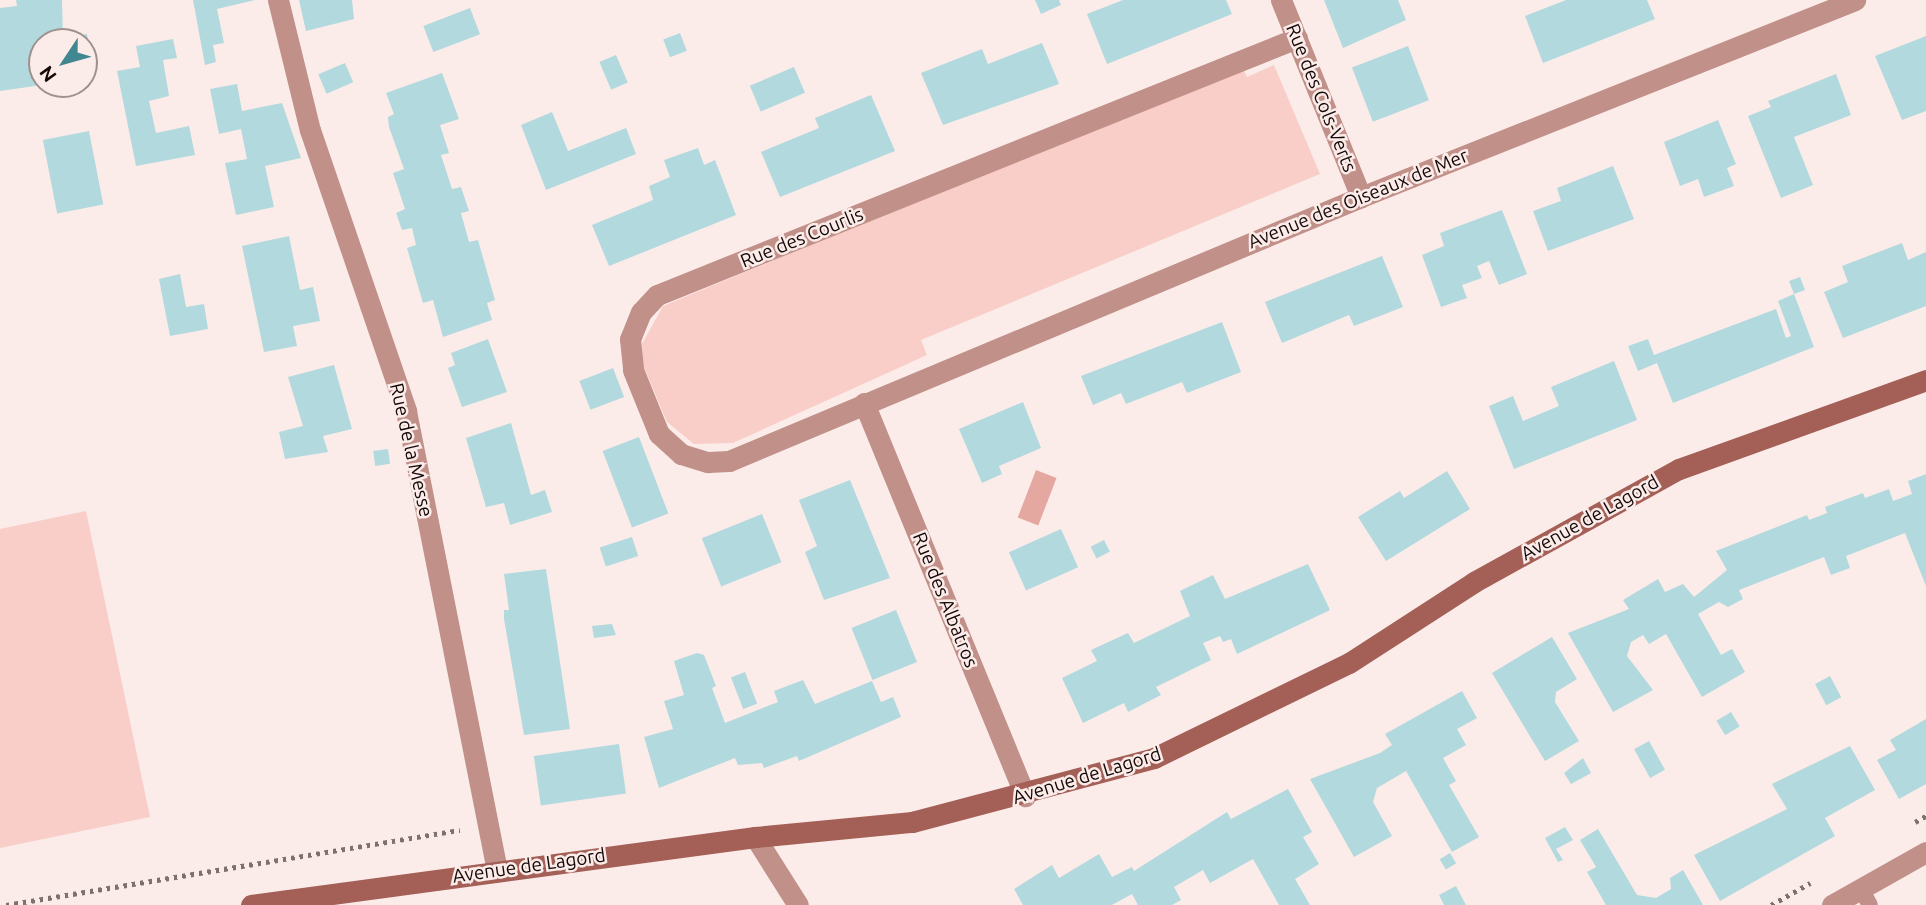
<!DOCTYPE html>
<html>
<head>
<meta charset="utf-8">
<style>
	body { margin:0 }
	#map { position:relative; width:1926px; height:905px; overflow:hidden; background:#fbecea; font-family:Ubuntu,sans-serif }
	div>[style] { position:absolute }
	.green>* { inset:0; background:#f9cec8 }
	.water>* { inset:0; background:#e4a8a0; transform-origin:0 0 }
	.building>* { inset:0; background:#b2d9de; transform-origin:0 0 }
	.path>* { height:4.5px; margin-top:-2.25px; transform-origin:0; background:repeating-linear-gradient(90deg,#7d716f 0 3.5px,transparent 0 8.5px) }
	.lane>* { height:16px; margin:-8px; padding:0 8px; transform-origin:8px; border-radius:8px; background:#c09089 }
	.street>* { height:21px; margin:-10.5px; padding:0 10.5px; transform-origin:10.5px; border-radius:10.5px; background:#c09089 }
	.secondary>* { height:21px; margin:-10.5px; padding:0 10.5px; transform-origin:10.5px; border-radius:10.5px; background:#a46057 }
	span { translate:-50% -50%; white-space:nowrap; text-align:center; line-height:1.15; -webkit-text-stroke:5px #fbecea; paint-order:stroke }
	.street-label { font-size:19px; color:#140907 }
	.north { position:absolute; left:28px; top:28px; width:70px; height:70px; box-sizing:border-box; background:#fbecea; border:2px solid #9f918f; border-radius:50%; rotate:234deg; font-size:19px; font-weight:700; line-height:28px; text-align:center; color:#140907 }
	.north::after { content:''; display:block; margin:auto; width:24px; height:32px; background:#418791; clip-path:polygon(50% 0,100% 100%,50% 72%,0 100%) }
</style>
</head>
<body>
<div id="map">
	<div class="green">
		<i style="clip-path:polygon(1274px 65px,1320px 174px,921px 340px,927px 355px,733px 443px,694px 444px,667px 422px,643px 365px,642px 344px,663px 306px,1242px 67px,1247px 77px)"></i>
		<i style="clip-path:polygon(86px 511px,150px 817px,0 848px,0 529px)"></i>
	</div>
	<div class="water">
		<i style="left:1036px;top:470px;width:22px;height:51px;rotate:21deg"></i>
	</div>
	<div class="building">
		<i style="clip-path:polygon(16px 0,62px 0,63px 38px,87px 34px,94px 75px,84px 77px,84px 42px,42px 42px,42px 85px,0 91px,0 8px,17px 6px)"></i>
		<i style="clip-path:polygon(193px 0,255px 0,217px 9px,224px 43px,213px 45px,216px 62px,205px 65px)"></i>
		<i style="clip-path:polygon(299px 0,352px 0,354px 19px,306px 31px)"></i>
		<i style="clip-path:polygon(1035px 0,1059px 0,1061px 5px,1041px 14px)"></i>
		<i style="clip-path:polygon(1123px 0,1226px 0,1232px 14px,1107px 64px,1087px 14px)"></i>
		<i style="clip-path:polygon(1324px 0,1398px 0,1406px 20px,1343px 48px)"></i>
		<i style="clip-path:polygon(1566px 0,1647px 0,1655px 19px,1543px 63px,1525px 16px)"></i>
		<i style="left:470px;top:8px;width:28px;height:50px;rotate:69deg"></i>
		<i style="left:680px;top:33px;width:19px;height:18px;rotate:69deg"></i>
		<i style="clip-path:polygon(1926px 36px,1926px 111px,1902px 120px,1875px 56px)"></i>
		<i style="clip-path:polygon(173px 39px,177px 58px,163px 60px,169px 96px,149px 101px,156px 133px,189px 126px,195px 155px,136px 166px,117px 71px,140px 67px,136px 46px)"></i>
		<i style="clip-path:polygon(1042px 43px,1059px 84px,943px 125px,921px 73px,982px 49px,988px 64px)"></i>
		<i style="left:1408px;top:46px;width:58px;height:60px;rotate:69deg"></i>
		<i style="left:616px;top:55px;width:30px;height:18px;rotate:67deg"></i>
		<i style="left:345px;top:63px;width:21px;height:29px;rotate:67deg"></i>
		<i style="left:794px;top:67px;width:28px;height:48px;rotate:67deg"></i>
		<i style="clip-path:polygon(442px 73px,459px 119px,440px 125px,449px 153px,441px 155px,452px 189px,461px 187px,469px 211px,461px 213px,469px 242px,478px 240px,495px 300px,487px 303px,492px 320px,443px 337px,433px 300px,423px 303px,407px 248px,416px 245px,412px 228px,402px 230px,396px 213px,405px 209px,393px 173px,404px 169px,389px 127px,388px 117px,394px 114px,386px 93px)"></i>
		<i style="clip-path:polygon(1836px 74px,1851px 115px,1794px 137px,1813px 185px,1781px 198px,1748px 116px,1771px 107px,1768px 101px)"></i>
		<i style="clip-path:polygon(237px 84px,242px 111px,282px 103px,301px 158px,265px 166px,274px 207px,236px 215px,225px 163px,247px 159px,241px 129px,219px 134px,210px 89px)"></i>
		<i style="clip-path:polygon(871px 95px,895px 151px,780px 197px,761px 152px,819px 128px,815px 118px)"></i>
		<i style="clip-path:polygon(552px 112px,568px 151px,626px 128px,636px 154px,546px 190px,521px 125px)"></i>
		<i style="clip-path:polygon(1718px 120px,1736px 164px,1727px 168px,1734px 186px,1704px 197px,1698px 179px,1680px 186px,1664px 142px)"></i>
		<i style="left:89px;top:131px;width:75px;height:47px;rotate:79deg"></i>
		<i style="clip-path:polygon(698px 148px,704px 165px,715px 160px,736px 215px,609px 266px,592px 225px,653px 200px,649px 186px,670px 177px,664px 160px)"></i>
		<i style="clip-path:polygon(1613px 166px,1634px 219px,1548px 251px,1533px 211px,1561px 201px,1557px 188px)"></i>
		<i style="clip-path:polygon(1502px 210px,1527px 274px,1499px 285px,1489px 261px,1477px 266px,1482px 278px,1462px 285px,1467px 298px,1441px 307px,1422px 255px,1444px 246px,1440px 233px)"></i>
		<i style="clip-path:polygon(289px 236px,300px 290px,313px 287px,320px 321px,293px 326px,297px 346px,264px 352px,242px 246px)"></i>
		<i style="clip-path:polygon(1902px 243px,1908px 260px,1926px 252px,1926px 306px,1843px 338px,1824px 292px,1848px 282px,1842px 266px)"></i>
		<i style="clip-path:polygon(1382px 256px,1403px 307px,1354px 326px,1349px 315px,1282px 343px,1265px 302px)"></i>
		<i style="clip-path:polygon(180px 274px,186px 307px,204px 304px,208px 329px,170px 336px,159px 279px)"></i>
		<i style="clip-path:polygon(1800px 277px,1805px 290px,1794px 294px,1814px 347px,1673px 403px,1657px 363px,1638px 371px,1628px 346px,1648px 339px,1654px 355px,1776px 309px,1786px 338px,1791px 336px,1778px 301px,1794px 294px,1789px 281px)"></i>
		<i style="clip-path:polygon(1222px 322px,1241px 372px,1187px 393px,1182px 382px,1126px 404px,1121px 393px,1093px 405px,1081px 376px)"></i>
		<i style="clip-path:polygon(488px 339px,507px 392px,462px 407px,448px 368px,455px 365px,451px 353px)"></i>
		<i style="clip-path:polygon(1614px 361px,1637px 420px,1514px 469px,1489px 406px,1513px 396px,1523px 421px,1559px 406px,1551px 387px)"></i>
		<i style="clip-path:polygon(334px 365px,352px 429px,323px 436px,328px 452px,285px 459px,279px 432px,303px 426px,288px 377px)"></i>
		<i style="left:613px;top:368px;width:31px;height:36px;rotate:69deg"></i>
		<i style="clip-path:polygon(1023px 402px,1041px 448px,999px 466px,1002px 474px,982px 483px,959px 429px)"></i>
		<i style="clip-path:polygon(511px 423px,531px 495px,545px 490px,552px 512px,510px 525px,504px 503px,486px 507px,466px 438px)"></i>
		<i style="left:639px;top:437px;width:82px;height:39px;rotate:69deg"></i>
		<i style="left:388px;top:449px;width:15px;height:15px;rotate:82deg"></i>
		<i style="clip-path:polygon(1447px 471px,1470px 509px,1386px 561px,1358px 517px,1400px 491px,1404px 498px)"></i>
		<i style="clip-path:polygon(1926px 474px,1926px 586px,1905px 533px,1846px 556px,1850px 568px,1831px 575px,1824px 557px,1739px 590px,1743px 599px,1728px 607px,1719px 602px,1698px 614px,1721px 655px,1732px 649px,1745px 672px,1702px 697px,1666px 634px,1649px 644px,1643px 635px,1631px 642px,1627px 656px,1653px 690px,1613px 712px,1568px 633px,1629px 609px,1623px 600px,1658px 579px,1665px 592px,1683px 584px,1694px 597px,1727px 570px,1716px 551px,1807px 515px,1809px 520px,1827px 513px,1825px 507px,1863px 493px,1865px 498px,1889px 489px,1893px 501px,1912px 494px,1908px 481px)"></i>
		<i style="clip-path:polygon(850px 480px,890px 578px,824px 600px,805px 552px,817px 546px,799px 500px)"></i>
		<i style="left:762px;top:514px;width:52px;height:65px;rotate:68deg"></i>
		<i style="left:1061px;top:529px;width:42px;height:57px;rotate:66deg"></i>
		<i style="left:632px;top:537px;width:20px;height:34px;rotate:72deg"></i>
		<i style="left:1104px;top:540px;width:13px;height:15px;rotate:63deg"></i>
		<i style="clip-path:polygon(1308px 564px,1330px 610px,1237px 654px,1231px 639px,1223px 642px,1220px 636px,1203px 643px,1211px 660px,1156px 687px,1161px 695px,1128px 712px,1124px 703px,1083px 723px,1062px 678px,1097px 661px,1091px 650px,1128px 633px,1134px 643px,1190px 616px,1180px 591px,1213px 575px,1225px 599px)"></i>
		<i style="clip-path:polygon(546px 569px,570px 729px,524px 735px,504px 619px,504px 610px,509px 610px,504px 574px)"></i>
		<i style="left:896px;top:610px;width:56px;height:48px;rotate:68deg"></i>
		<i style="clip-path:polygon(612px 624px,616px 635px,594px 638px,592px 626px)"></i>
		<i style="clip-path:polygon(1552px 637px,1577px 679px,1556px 692px,1555px 702px,1579px 741px,1545px 761px,1492px 673px)"></i>
		<i style="clip-path:polygon(697px 653px,704px 655px,716px 686px,712px 688px,725px 723px,778px 702px,774px 691px,803px 680px,815px 704px,872px 681px,881px 702px,893px 697px,901px 717px,799px 761px,797px 756px,764px 768px,762px 763px,738px 765px,735px 758px,659px 788px,644px 737px,673px 729px,664px 701px,684px 695px,674px 661px)"></i>
		<i style="left:745px;top:672px;width:34px;height:15px;rotate:69deg"></i>
		<i style="left:1830px;top:676px;width:24px;height:17px;rotate:62deg"></i>
		<i style="clip-path:polygon(1462px 691px,1477px 718px,1457px 729px,1466px 745px,1443px 758px,1456px 781px,1449px 785px,1479px 837px,1452px 852px,1406px 771px,1377px 788px,1373px 802px,1392px 836px,1354px 857px,1310px 779px,1380px 753px,1392px 745px,1385px 734px)"></i>
		<i style="left:1731px;top:712px;width:17px;height:17px;rotate:59deg"></i>
		<i style="clip-path:polygon(1926px 719px,1926px 784px,1899px 799px,1877px 760px,1896px 750px,1890px 740px)"></i>
		<i style="left:1649px;top:741px;width:33px;height:17px;rotate:61deg"></i>
		<i style="left:619px;top:744px;width:50px;height:86px;rotate:82deg"></i>
		<i style="clip-path:polygon(1850px 746px,1875px 790px,1825px 818px,1835px 836px,1720px 901px,1694px 855px,1787px 809px,1772px 784px)"></i>
		<i style="clip-path:polygon(1583px 758px,1591px 773px,1571px 784px,1564px 773px)"></i>
		<i style="clip-path:polygon(1288px 789px,1312px 832px,1303px 837px,1319px 864px,1295px 879px,1310px 905px,1279px 905px,1253px 859px,1210px 883px,1203px 870px,1174px 887px,1181px 900px,1172px 905px,1138px 905px,1132px 894px,1112px 905px,1023px 905px,1014px 889px,1052px 865px,1059px 878px,1099px 854px,1112px 877px,1132px 867px,1134px 871px,1227px 812px,1231px 819px)"></i>
		<i style="clip-path:polygon(1565px 827px,1573px 840px,1556px 849px,1563px 860px,1558px 862px,1545px 838px)"></i>
		<i style="clip-path:polygon(1598px 829px,1637px 895px,1656px 898px,1671px 889px,1670px 878px,1683px 870px,1703px 905px,1606px 905px,1587px 872px,1596px 867px,1580px 840px)"></i>
		<i style="left:1450px;top:853px;width:12px;height:12px;rotate:59deg"></i>
		<i style="clip-path:polygon(1456px 886px,1466px 905px,1444px 905px,1439px 895px)"></i>
	</div>
	<div class="path">
		<i style="left:1915px;top:822px;width:13px;rotate:-29deg"></i>
		<i style="left:6px;top:905px;width:460px;rotate:-9.4deg"></i>
		<i style="left:1771px;top:905px;width:45px;rotate:-29.4deg"></i>
	</div>
	<div class="lane">
		<i style="left:1861px;top:889px;width:18px;rotate:61deg"></i>
	</div>
	<div class="street">
		<i style="left:278px;top:0;width:134px;rotate:76.2deg"></i>
		<i style="left:310px;top:130px;width:297px;rotate:71.1deg"></i>
		<i style="left:406px;top:411px;width:468px;rotate:78.8deg"></i>
		<i style="left:1281px;top:0;width:213px;rotate:67.9deg"></i>
		<i style="left:1297px;top:38px;width:690px;rotate:158.12deg"></i>
		<i style="left:657px;top:295px;width:23px;rotate:133deg"></i>
		<i style="left:641px;top:312px;width:29px;rotate:112deg"></i>
		<i style="left:630px;top:339px;width:31px;rotate:84deg"></i>
		<i style="left:633px;top:370px;width:69px;rotate:67.9deg"></i>
		<i style="left:659px;top:434px;width:30px;rotate:42deg"></i>
		<i style="left:681px;top:454px;width:28px;rotate:17deg"></i>
		<i style="left:708px;top:462px;width:21px;rotate:-3deg"></i>
		<i style="left:729px;top:461px;width:685px;rotate:-22.67deg"></i>
		<i style="left:1361px;top:197px;width:532px;rotate:-21.74deg"></i>
		<i style="left:864px;top:403px;width:425px;rotate:67.7deg"></i>
		<i style="left:755px;top:837px;width:80px;rotate:57.7deg"></i>
		<i style="left:1832px;top:905px;width:108px;rotate:-29.4deg"></i>
	</div>
	<div class="secondary">
		<i style="left:251px;top:905px;width:509px;rotate:-7.68deg"></i>
		<i style="left:755px;top:837px;width:158px;rotate:-5.5deg"></i>
		<i style="left:912px;top:822px;width:250px;rotate:-14.8deg"></i>
		<i style="left:1154px;top:758px;width:217px;rotate:-26deg"></i>
		<i style="left:1349px;top:663px;width:149px;rotate:-32.9deg"></i>
		<i style="left:1474px;top:582px;width:234px;rotate:-28.9deg"></i>
		<i style="left:1679px;top:469px;width:263px;rotate:-19.8deg"></i>
	</div>
	<div class="street-label">
		<span style="left:1321px;top:98px;rotate:68deg">Rue des Cols-Verts</span>
		<span style="left:1358px;top:199px;rotate:-22deg">Avenue des Oiseaux de Mer</span>
		<span style="left:802px;top:238px;rotate:-22deg">Rue des Courlis</span>
		<span style="left:411px;top:450px;rotate:77deg">Rue de la Messe</span>
		<span style="left:1590px;top:518px;rotate:-29deg">Avenue de Lagord</span>
		<span style="left:945px;top:600px;rotate:68deg">Rue des Albatros</span>
		<span style="left:1087px;top:776px;rotate:-17deg">Avenue de Lagord</span>
		<span style="left:529px;top:866px;rotate:-8deg">Avenue de Lagord</span>
	</div>
	<div class="north">N</div>
</div>
</body>
</html>
